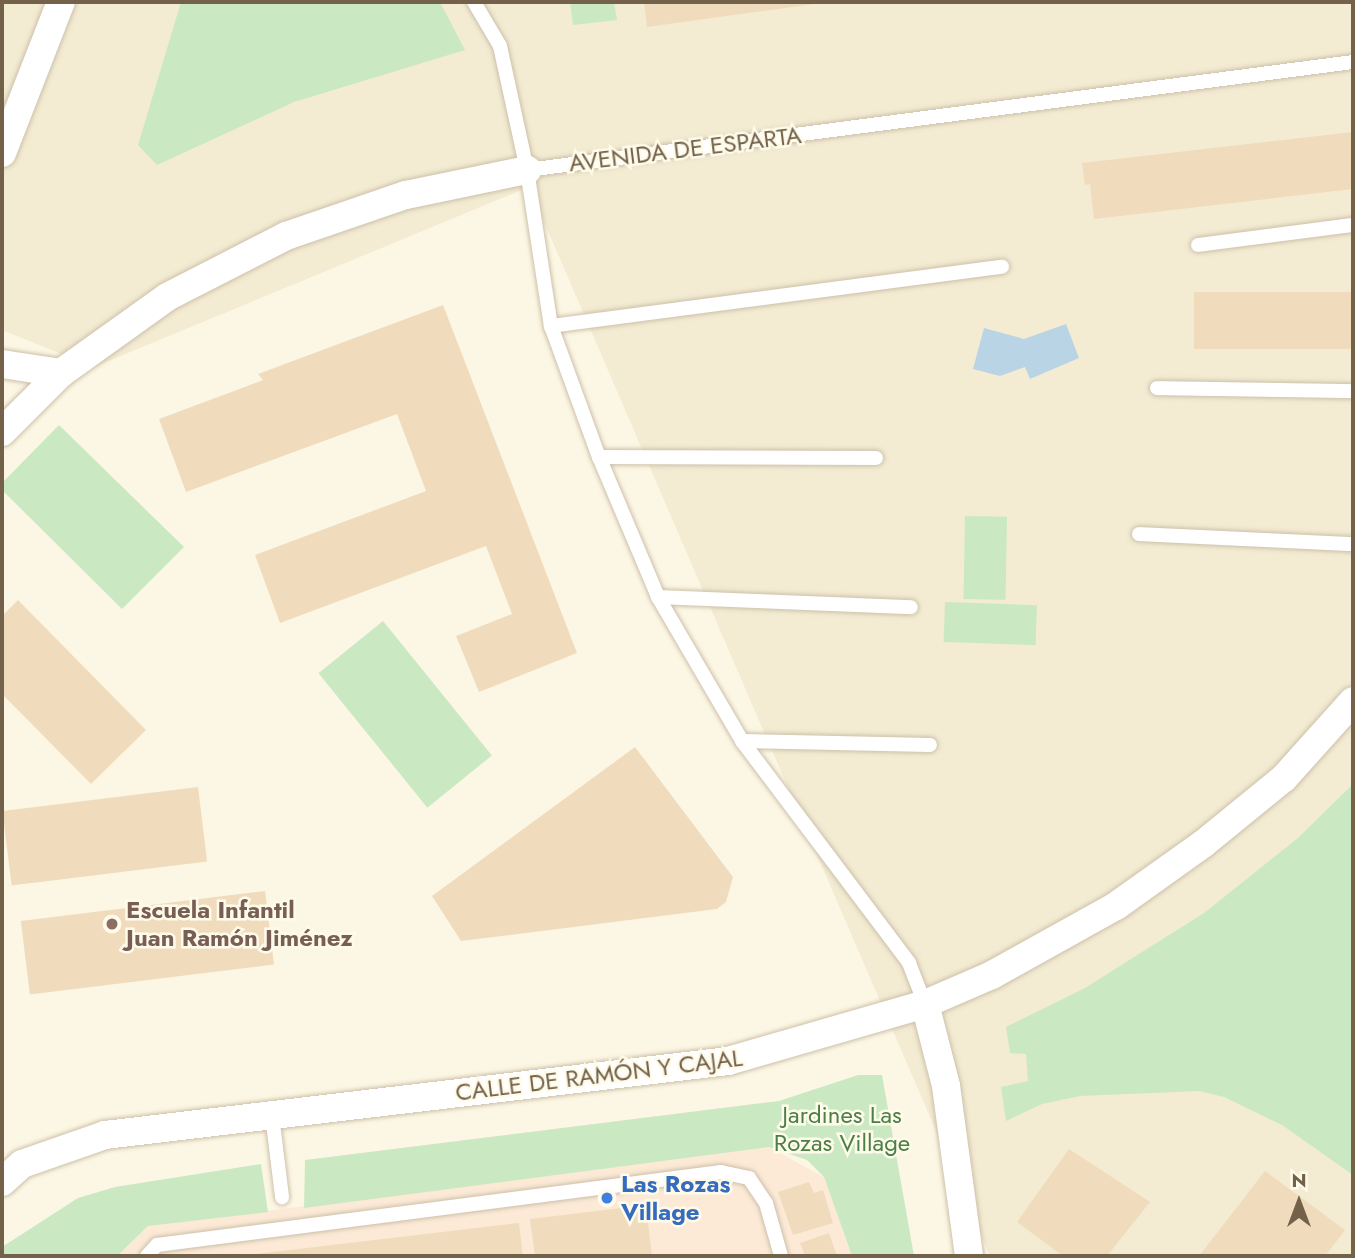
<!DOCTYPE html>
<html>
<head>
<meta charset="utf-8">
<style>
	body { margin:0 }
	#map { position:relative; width:1355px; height:1258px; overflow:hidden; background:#fcf7e4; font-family:Jost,sans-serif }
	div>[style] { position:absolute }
	.residential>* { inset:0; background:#f3ebd2 }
	.commercial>* { inset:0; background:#fcead7 }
	.green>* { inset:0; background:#cae9c2; transform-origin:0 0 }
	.water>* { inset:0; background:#b9d5e5 }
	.building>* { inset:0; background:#f0dcbc; transform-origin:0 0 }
	.roads { filter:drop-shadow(0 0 2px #cdc0aa) drop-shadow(0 0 2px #cdc0aa) }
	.service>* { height:14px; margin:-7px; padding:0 7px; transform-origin:7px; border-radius:7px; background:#fff }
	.minor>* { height:28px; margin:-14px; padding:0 14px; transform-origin:14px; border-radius:14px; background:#fff }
	.dots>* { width:19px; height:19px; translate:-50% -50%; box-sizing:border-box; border:4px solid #fffbea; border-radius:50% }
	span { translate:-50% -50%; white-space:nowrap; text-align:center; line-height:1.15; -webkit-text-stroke:5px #fffbea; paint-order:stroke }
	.street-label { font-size:24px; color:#73614a }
	.education-label { font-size:24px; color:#785e54; font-weight:700 }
	.left { translate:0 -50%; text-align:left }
	.park-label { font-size:24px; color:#4a7f45 }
	.shop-label { font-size:24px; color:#366cbe; font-weight:700 }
	.frame { position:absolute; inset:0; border:4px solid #73614a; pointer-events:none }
	.north { position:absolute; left:1264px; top:1167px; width:70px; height:70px; -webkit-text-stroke:5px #fffbea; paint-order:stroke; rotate:0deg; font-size:19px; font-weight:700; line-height:28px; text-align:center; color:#73614a }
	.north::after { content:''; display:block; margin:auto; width:24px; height:32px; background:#73614a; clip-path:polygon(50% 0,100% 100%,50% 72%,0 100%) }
</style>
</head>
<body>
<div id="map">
	<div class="residential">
		<i style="clip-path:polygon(2px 2px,1353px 2px,1353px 1256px,990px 1256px,529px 187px,94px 367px,2px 330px)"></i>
	</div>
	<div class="commercial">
		<i style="clip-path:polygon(769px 1147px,824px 1177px,852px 1256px,117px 1256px,148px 1226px)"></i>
	</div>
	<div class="green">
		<i style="clip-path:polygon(181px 2px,440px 2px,465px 50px,294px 102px,157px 165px,138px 145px)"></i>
		<i style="clip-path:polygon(570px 2px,614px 2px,617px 20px,573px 25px)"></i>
		<i style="clip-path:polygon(59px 425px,184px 547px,122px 609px,2px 490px,2px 483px)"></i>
		<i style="left:965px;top:516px;width:42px;height:83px;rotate:1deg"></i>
		<i style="left:945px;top:602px;width:92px;height:40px;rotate:2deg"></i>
		<i style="left:383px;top:621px;width:173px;height:83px;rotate:51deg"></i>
		<i style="clip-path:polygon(1353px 784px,1353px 1175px,1282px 1125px,1224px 1097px,1199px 1091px,1080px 1096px,1042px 1104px,1006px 1121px,1001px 1087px,1028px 1081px,1026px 1054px,1010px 1053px,1006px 1027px,1085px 988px,1204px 913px,1298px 838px)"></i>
		<i style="clip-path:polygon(858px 1075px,882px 1075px,914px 1256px,852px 1256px,824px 1177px,807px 1160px,769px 1147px,304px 1208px,305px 1160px,779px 1101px)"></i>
		<i style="clip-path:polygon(261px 1164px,268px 1212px,148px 1226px,117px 1256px,2px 1256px,2px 1247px,78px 1198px,115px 1187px)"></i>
	</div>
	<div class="water">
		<i style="clip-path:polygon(1066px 324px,1079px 358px,1030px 379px,1025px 367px,1000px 376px,973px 369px,984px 328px,1024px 339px)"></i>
	</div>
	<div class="building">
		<i style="clip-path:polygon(644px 2px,821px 2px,821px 3px,647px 27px)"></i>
		<i style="clip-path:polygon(1353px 132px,1353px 189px,1094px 219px,1090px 184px,1085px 185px,1082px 163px)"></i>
		<i style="left:1353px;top:292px;width:57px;height:159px;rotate:90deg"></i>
		<i style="clip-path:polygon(443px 305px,577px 653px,479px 692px,456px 636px,512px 614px,486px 546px,280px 623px,255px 555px,426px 491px,397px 414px,186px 492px,159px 419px,263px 380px,258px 374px)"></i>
		<i style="clip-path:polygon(18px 600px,146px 730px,91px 784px,2px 694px,2px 616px)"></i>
		<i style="clip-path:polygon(635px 747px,733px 877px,726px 902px,717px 909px,461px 941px,432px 896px)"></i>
		<i style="left:198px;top:787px;width:75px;height:197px;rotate:83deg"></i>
		<i style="left:265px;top:891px;width:74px;height:246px;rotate:83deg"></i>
		<i style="clip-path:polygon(1069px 1149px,1150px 1202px,1107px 1256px,1063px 1256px,1017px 1222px)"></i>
		<i style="clip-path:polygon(1265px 1171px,1345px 1230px,1325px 1256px,1199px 1256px)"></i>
		<i style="clip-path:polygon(809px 1182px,814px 1193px,823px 1190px,833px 1223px,793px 1235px,778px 1192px)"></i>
		<i style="clip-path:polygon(646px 1205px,652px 1256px,535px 1256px,530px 1219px)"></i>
		<i style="clip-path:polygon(519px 1223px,523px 1256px,248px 1256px,247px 1255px)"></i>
		<i style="clip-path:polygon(829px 1233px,837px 1256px,805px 1256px,800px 1243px)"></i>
	</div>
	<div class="roads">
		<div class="service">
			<i style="left:474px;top:2px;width:51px;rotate:59.4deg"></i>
			<i style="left:500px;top:46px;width:127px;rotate:77.7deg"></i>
			<i style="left:527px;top:170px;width:158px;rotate:81.3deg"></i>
			<i style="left:551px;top:326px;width:140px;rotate:69.9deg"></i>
			<i style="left:599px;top:457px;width:152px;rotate:67.1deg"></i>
			<i style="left:658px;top:597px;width:167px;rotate:59.7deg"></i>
			<i style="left:742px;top:741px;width:278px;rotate:53deg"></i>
			<i style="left:909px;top:963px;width:44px;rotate:68.7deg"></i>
			<i style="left:527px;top:170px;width:833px;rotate:-7.45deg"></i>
			<i style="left:1198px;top:245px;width:156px;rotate:-7.4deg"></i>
			<i style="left:551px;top:326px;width:455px;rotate:-7.5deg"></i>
			<i style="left:1157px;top:388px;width:196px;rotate:0.9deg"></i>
			<i style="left:599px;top:457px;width:277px;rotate:0.2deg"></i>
			<i style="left:1139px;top:534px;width:214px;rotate:2.7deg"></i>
			<i style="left:658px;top:597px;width:253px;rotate:2.3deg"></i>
			<i style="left:742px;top:741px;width:188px;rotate:1.2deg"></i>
			<i style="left:272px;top:1115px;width:83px;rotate:83deg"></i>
			<i style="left:147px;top:1256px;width:15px;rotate:-48deg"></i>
			<i style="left:157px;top:1245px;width:569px;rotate:-7.37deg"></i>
			<i style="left:721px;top:1172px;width:29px;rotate:12deg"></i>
			<i style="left:749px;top:1178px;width:30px;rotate:56deg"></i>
			<i style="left:766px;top:1203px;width:55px;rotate:74.2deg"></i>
		</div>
		<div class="minor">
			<i style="left:2px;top:153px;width:162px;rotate:-68.7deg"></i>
			<i style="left:2px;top:364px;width:60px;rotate:8.7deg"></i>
			<i style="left:2px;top:432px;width:83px;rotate:-45deg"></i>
			<i style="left:61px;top:373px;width:130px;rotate:-35.6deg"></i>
			<i style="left:167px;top:297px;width:134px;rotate:-27.1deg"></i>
			<i style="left:286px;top:236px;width:127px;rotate:-18.9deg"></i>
			<i style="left:406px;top:195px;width:124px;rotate:-11.7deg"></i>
			<i style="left:925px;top:1004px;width:85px;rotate:75.6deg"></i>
			<i style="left:946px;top:1086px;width:172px;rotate:82.3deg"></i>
			<i style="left:2px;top:1182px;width:27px;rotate:-42deg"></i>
			<i style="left:22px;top:1164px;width:88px;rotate:-19.3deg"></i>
			<i style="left:105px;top:1135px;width:627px;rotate:-6.77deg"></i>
			<i style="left:728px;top:1061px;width:205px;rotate:-16.1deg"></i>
			<i style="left:925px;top:1004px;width:73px;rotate:-23.4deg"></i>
			<i style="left:992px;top:975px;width:142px;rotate:-29.1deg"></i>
			<i style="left:1116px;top:906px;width:107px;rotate:-35.5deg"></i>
			<i style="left:1203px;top:844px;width:104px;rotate:-39.2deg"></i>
			<i style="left:1284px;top:778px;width:103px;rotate:-48.1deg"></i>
		</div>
	</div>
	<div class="dots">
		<i style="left:112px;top:924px;background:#8d6e63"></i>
		<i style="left:607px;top:1198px;background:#3f7fe0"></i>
	</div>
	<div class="street-label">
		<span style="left:685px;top:149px;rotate:-7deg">AVENIDA DE ESPARTA</span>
		<span style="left:599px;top:1075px;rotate:-7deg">CALLE DE RAMÓN Y CAJAL</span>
	</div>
	<div class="education-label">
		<span class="left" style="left:126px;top:924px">Escuela Infantil<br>Juan Ramón Jiménez</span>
	</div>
	<div class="park-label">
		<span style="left:842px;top:1129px">Jardines Las<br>Rozas Village</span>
	</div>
	<div class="shop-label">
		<span class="left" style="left:621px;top:1198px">Las Rozas<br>Village</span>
	</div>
	<div class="frame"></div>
	<div class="north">N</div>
</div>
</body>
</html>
